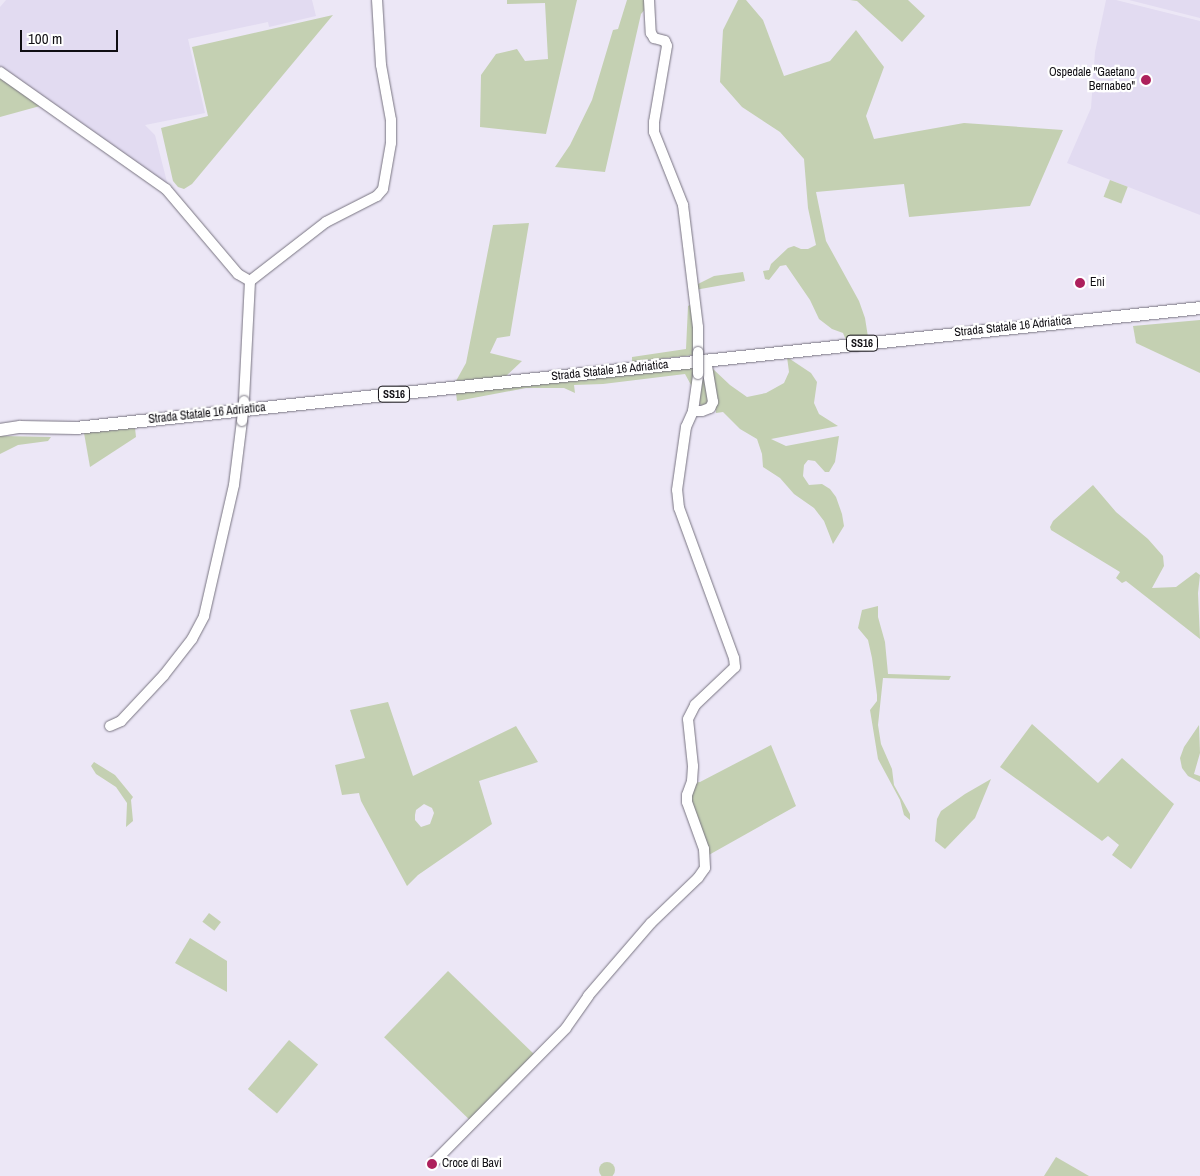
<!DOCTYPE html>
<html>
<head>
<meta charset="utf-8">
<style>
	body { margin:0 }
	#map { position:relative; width:1200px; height:1176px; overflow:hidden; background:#ece7f6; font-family:"Archivo Narrow",sans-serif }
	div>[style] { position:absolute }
	.built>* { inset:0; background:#e2dbf1 }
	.green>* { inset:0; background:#c4d0b2; transform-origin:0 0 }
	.round { border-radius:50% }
	.roads { filter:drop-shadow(0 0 1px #787481) drop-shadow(0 0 1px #787481) }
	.minor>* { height:10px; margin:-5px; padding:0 5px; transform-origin:5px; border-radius:5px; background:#fff }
	.major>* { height:12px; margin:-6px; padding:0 6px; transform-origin:6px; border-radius:6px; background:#fff }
	.bridges { filter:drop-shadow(0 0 1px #787481) drop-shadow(0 0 1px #787481) }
	.minor-bridge>* { height:10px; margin:-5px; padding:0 5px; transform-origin:5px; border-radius:5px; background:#fff }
	.dots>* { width:14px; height:14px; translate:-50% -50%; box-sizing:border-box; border:2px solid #fff; border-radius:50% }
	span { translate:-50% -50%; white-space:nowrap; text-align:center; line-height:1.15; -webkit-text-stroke:4.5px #fff; paint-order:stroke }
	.shield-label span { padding:1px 4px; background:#fff; border:1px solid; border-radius:4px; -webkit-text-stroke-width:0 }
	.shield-label { font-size:11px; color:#100e13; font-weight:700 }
	.poi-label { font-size:12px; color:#100e13 }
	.right { translate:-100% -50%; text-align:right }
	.left { translate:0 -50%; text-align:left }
	.street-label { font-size:12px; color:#100e13 }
	.scale { position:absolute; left:20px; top:30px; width:98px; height:22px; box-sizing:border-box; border:2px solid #100e13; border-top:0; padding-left:6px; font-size:15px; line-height:18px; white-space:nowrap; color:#100e13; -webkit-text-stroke:4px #fff; paint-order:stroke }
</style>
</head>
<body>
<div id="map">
	<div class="built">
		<i style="clip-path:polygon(6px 0,312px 0,316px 16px,269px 27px,268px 22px,188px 39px,205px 113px,145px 125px,155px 135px,168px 186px,0 69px,0 7px)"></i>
		<i style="clip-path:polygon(1106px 0,1116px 0,1200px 21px,1200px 215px,1067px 163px,1091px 108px,1095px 52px)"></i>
		<i style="clip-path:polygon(1129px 0,1200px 0,1200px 18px)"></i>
	</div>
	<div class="green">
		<i style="clip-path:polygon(507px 0,577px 0,546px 134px,480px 127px,481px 75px,496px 54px,517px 49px,525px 61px,548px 59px,545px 3px,507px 4px)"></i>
		<i style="clip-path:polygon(627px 0,647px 0,647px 7px,641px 14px,605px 172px,555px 167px,570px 145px,592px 100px,613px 30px,618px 29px)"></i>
		<i style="clip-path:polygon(738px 0,746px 0,763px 20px,784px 76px,830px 61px,856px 30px,884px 67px,866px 116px,874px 139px,964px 123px,1063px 130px,1030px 206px,909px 217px,904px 184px,816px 192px,826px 241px,859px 301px,865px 318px,868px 337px,846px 340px,843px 333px,832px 329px,819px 319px,810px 300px,786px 265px,780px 266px,769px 280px,765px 279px,763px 271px,769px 270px,771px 264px,788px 248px,794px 246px,801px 249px,808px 249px,816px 245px,808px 208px,804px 159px,780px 132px,742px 107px,720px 82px,723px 30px)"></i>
		<i style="clip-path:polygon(850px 0,908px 0,925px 16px,902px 42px,857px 1px)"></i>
		<i style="clip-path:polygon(333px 15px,192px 184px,184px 189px,178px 187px,173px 181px,161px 128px,208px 116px,192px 47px)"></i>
		<i style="clip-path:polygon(0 74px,40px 106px,0 117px)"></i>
		<i style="left:1110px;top:180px;width:19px;height:18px;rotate:21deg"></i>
		<i style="clip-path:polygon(529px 223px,510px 336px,497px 338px,490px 353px,522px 361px,505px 377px,456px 381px,466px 363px,493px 225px)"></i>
		<i style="clip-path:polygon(743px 272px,745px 281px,695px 290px,694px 286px,714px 276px)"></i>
		<i style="clip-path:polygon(692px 304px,694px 355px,632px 362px,632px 357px,686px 349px,688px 306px)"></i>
		<i style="clip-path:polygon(1200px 320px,1200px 373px,1136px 343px,1133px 326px)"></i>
		<i style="clip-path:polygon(787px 357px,811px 373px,817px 382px,814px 403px,819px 414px,838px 426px,771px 439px,786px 446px,839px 436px,835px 462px,829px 472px,825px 472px,815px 461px,808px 460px,804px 465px,803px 476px,809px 485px,822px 484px,830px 489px,836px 497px,842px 514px,844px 526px,833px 544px,824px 521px,814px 508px,794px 494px,780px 478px,763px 467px,762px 454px,757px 439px,740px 429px,723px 412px,716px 413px,712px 368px,730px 385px,747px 397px,766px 393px,784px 383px,789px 372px)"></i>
		<i style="clip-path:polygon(694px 366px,691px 399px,691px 385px,685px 374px,603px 384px,574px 385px,575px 393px,564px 388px,526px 388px,457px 401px,456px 393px)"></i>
		<i style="clip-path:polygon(702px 374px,705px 375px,711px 402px,703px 407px,699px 403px)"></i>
		<i style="clip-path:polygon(135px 428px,136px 437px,90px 467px,84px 433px)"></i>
		<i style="clip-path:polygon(0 436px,51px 437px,48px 441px,18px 445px,0 454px)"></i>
		<i style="clip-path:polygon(1093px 485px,1116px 512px,1148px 539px,1163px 556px,1164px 566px,1152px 588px,1176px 587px,1196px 572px,1200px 575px,1198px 593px,1200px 639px,1126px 581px,1122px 583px,1116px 578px,1120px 572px,1051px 530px,1050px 527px,1053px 521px)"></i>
		<i style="clip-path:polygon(878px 606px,878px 617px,885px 642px,888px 674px,951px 676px,949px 680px,883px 678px,878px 725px,881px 744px,892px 769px,894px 785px,910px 814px,910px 820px,904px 815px,900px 800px,878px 759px,870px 710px,877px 701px,877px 695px,872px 658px,868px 640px,858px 628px,862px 610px)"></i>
		<i style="clip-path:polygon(evenodd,388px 702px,413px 776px,516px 726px,538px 762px,479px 781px,492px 824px,418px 875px,407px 886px,361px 801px,359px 793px,342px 795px,335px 765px,365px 758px,350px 710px,388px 702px,424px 804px,432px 808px,434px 813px,430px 824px,421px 827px,415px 820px,415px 815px,416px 810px,424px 804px)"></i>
		<i style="clip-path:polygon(1032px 724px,1098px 783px,1122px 758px,1174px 804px,1131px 869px,1112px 855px,1119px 845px,1108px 836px,1102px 841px,1000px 767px)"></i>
		<i style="clip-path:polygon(1199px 725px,1200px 753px,1194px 774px,1200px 776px,1200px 782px,1188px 776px,1182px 768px,1180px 758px,1184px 747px)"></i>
		<i style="clip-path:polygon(771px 745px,796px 806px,707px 856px,689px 804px,693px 783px,700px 782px)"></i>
		<i style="clip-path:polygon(94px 762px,115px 775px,133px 797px,131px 800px,133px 821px,126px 827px,127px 803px,116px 787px,96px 774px,91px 766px)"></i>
		<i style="clip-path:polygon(991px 779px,975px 818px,945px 849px,935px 841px,937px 819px,941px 811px,965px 794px)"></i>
		<i style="left:209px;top:913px;width:15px;height:11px;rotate:37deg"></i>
		<i style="clip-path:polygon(190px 938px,227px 961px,227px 992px,175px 963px)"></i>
		<i style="left:448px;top:971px;width:122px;height:92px;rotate:44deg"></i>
		<i style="left:289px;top:1040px;width:38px;height:64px;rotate:40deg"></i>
		<i style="clip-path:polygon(1056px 1157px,1089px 1176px,1044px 1176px)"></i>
		<i class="round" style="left:599px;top:1162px;width:16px;height:16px"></i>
	</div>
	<div class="roads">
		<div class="minor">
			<i style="left:649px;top:0;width:33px;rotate:87deg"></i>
			<i style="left:651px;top:33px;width:6px;rotate:59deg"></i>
			<i style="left:654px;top:38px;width:11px;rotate:15deg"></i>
			<i style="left:665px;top:41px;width:5px;rotate:68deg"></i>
			<i style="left:667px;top:46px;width:77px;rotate:99.7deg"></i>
			<i style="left:654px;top:122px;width:10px;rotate:90deg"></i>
			<i style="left:654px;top:132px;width:79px;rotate:68.3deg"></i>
			<i style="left:683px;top:205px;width:123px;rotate:83deg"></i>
			<i style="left:698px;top:327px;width:25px;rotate:90deg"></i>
			<i style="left:0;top:72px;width:203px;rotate:35.2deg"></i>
			<i style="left:166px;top:189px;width:111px;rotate:49.7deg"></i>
			<i style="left:238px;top:274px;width:14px;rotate:30deg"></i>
			<i style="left:250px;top:281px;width:120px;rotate:92.9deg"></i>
			<i style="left:250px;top:281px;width:96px;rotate:-37.8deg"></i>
			<i style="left:326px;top:222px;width:57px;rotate:-27deg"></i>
			<i style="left:377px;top:196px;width:9px;rotate:-49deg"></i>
			<i style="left:383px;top:189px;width:47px;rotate:-80.1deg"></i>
			<i style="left:391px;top:143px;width:23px;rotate:-90deg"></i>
			<i style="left:391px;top:120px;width:56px;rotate:-100.3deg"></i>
			<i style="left:381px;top:65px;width:65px;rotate:-93.5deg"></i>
			<i style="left:693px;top:411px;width:37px;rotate:-82deg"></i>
			<i style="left:110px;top:726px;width:12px;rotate:-24deg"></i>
			<i style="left:121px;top:721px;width:63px;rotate:-46.9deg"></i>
			<i style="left:164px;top:675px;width:46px;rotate:-52.1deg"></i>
			<i style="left:192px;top:639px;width:26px;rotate:-62deg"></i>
			<i style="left:204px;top:616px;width:134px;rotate:-77.1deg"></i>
			<i style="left:234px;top:485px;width:64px;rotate:-82.9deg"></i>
			<i style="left:434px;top:1162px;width:188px;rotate:-45.4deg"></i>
			<i style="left:566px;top:1028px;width:39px;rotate:-55deg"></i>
			<i style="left:588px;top:996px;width:96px;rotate:-49.2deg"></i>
			<i style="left:651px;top:923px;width:65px;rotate:-43.8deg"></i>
			<i style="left:698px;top:878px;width:12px;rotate:-55deg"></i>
			<i style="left:705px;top:868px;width:19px;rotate:-93deg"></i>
			<i style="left:704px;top:849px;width:50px;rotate:-109.9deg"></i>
			<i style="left:687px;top:802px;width:7px;rotate:-90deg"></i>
			<i style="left:687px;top:795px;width:15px;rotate:-70deg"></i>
			<i style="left:692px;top:781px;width:15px;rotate:-86deg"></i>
			<i style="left:693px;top:766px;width:47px;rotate:-96.1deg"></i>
			<i style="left:688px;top:719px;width:16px;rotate:-63deg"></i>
			<i style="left:695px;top:705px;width:55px;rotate:-43.5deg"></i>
			<i style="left:735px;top:667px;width:9px;rotate:-96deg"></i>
			<i style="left:734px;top:658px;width:160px;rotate:-110.1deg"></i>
			<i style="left:679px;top:508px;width:18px;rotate:-96deg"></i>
			<i style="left:677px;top:490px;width:64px;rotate:-81.9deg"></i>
			<i style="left:686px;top:427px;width:17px;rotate:-66deg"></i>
			<i style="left:693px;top:411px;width:9px"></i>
			<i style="left:702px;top:411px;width:9px;rotate:-21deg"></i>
			<i style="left:710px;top:408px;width:7px;rotate:-63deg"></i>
			<i style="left:713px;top:402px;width:43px;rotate:-99.5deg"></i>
		</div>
		<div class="major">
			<i style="left:0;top:430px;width:20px;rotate:-9deg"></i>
			<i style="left:20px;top:427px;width:56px;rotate:1deg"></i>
			<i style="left:76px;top:428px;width:1130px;rotate:-6.09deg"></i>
		</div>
	</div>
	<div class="bridges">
		<div class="minor-bridge">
			<i style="left:698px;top:352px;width:22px;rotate:90deg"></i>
			<i style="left:242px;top:421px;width:20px;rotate:-84deg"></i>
		</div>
	</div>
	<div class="dots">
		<i style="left:1146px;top:80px;background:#ad205c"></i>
		<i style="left:1080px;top:283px;background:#ad205c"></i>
		<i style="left:432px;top:1164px;background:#ad205c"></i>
	</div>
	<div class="shield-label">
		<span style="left:862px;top:343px">SS16</span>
		<span style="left:394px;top:394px">SS16</span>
	</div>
	<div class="poi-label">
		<span class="right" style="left:1135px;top:80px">Ospedale "Gaetano<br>Bernabeo"</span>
		<span class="left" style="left:1090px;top:283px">Eni</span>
		<span class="left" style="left:442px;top:1164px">Croce di Bavi</span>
	</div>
	<div class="street-label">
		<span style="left:1013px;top:327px;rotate:-6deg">Strada Statale 16 Adriatica</span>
		<span style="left:610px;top:371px;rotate:-6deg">Strada Statale 16 Adriatica</span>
		<span style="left:207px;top:414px;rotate:-6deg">Strada Statale 16 Adriatica</span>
	</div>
	<div class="scale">100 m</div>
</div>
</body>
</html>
